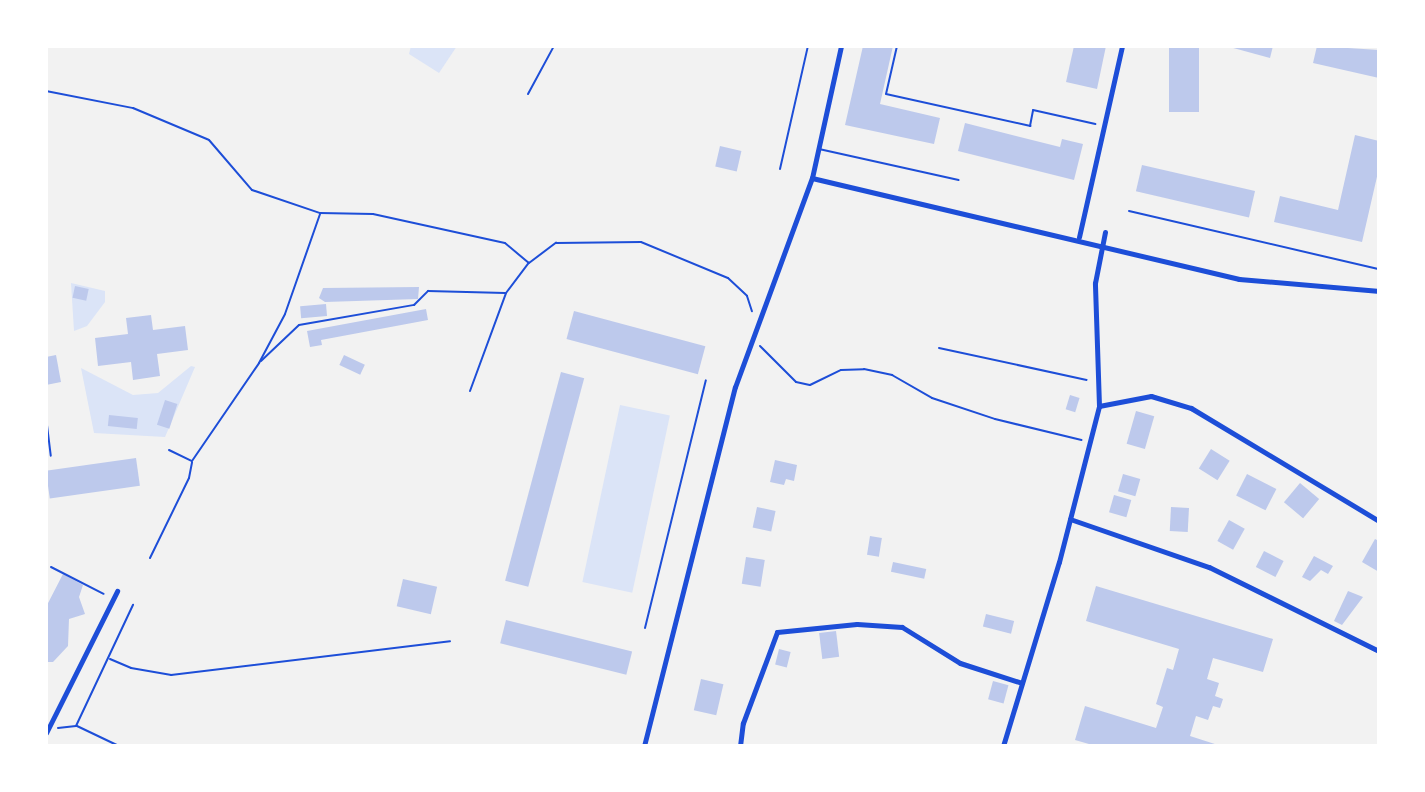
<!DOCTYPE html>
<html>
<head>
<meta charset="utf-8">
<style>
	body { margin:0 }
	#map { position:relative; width:1425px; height:792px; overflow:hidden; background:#f2f2f2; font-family:Mulish,sans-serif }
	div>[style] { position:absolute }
	.green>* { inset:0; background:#dbe4f7; transform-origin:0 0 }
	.building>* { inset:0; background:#bdc9ec; transform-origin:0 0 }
	.path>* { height:2px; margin:-1px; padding:0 1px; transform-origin:1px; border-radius:1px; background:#1d4ed8 }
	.service>* { height:2px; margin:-1px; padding:0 1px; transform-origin:1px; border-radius:1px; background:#1d4ed8 }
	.minor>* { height:5px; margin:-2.5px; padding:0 2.5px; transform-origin:2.5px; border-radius:2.5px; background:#1d4ed8 }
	span { translate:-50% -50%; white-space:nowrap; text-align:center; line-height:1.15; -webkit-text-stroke:8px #fff; paint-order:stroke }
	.frame { position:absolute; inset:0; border:48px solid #fff; pointer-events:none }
</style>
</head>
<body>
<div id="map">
	<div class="green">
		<i style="clip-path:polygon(411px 46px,457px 46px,439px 73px,409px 54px)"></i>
		<i style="clip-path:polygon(71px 283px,105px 291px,105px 302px,87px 326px,74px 331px)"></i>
		<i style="clip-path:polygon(191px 366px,195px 367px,165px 437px,94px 433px,81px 368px,133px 395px,158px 393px)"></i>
		<i style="left:620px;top:405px;width:51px;height:181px;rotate:12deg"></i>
	</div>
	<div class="building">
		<i style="clip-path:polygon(863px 46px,893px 46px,880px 104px,940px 118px,934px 144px,845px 125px)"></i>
		<i style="clip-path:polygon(1074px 46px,1106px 46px,1097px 89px,1066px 82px)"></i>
		<i style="left:1169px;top:46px;width:30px;height:66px"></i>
		<i style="clip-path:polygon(1226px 46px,1273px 46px,1270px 58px)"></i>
		<i style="clip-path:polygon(1317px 46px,1379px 50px,1379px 78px,1313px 63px)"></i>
		<i style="clip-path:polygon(965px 123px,1060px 147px,1062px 139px,1083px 144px,1074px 180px,958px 151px)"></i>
		<i style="clip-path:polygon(1355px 135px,1379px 141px,1379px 168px,1362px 242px,1274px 222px,1280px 196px,1338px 210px)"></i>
		<i style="left:720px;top:146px;width:22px;height:21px;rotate:13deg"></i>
		<i style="left:1142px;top:165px;width:116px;height:27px;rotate:13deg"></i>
		<i style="left:75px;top:286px;width:14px;height:12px;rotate:12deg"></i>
		<i style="clip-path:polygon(419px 287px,418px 299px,325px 302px,319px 298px,323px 288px)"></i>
		<i style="left:326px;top:304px;width:12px;height:26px;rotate:85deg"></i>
		<i style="clip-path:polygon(426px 309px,428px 320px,321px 340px,322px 345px,310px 347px,307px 331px)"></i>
		<i style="left:574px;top:311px;width:136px;height:29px;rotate:15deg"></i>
		<i style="clip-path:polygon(151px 315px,153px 330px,185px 326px,188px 350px,157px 354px,160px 376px,133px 380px,131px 362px,98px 366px,95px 338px,128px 334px,126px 318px)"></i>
		<i style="clip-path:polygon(56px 355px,61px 382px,46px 385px,46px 357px)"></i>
		<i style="left:344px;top:355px;width:23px;height:11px;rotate:25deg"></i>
		<i style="left:561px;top:372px;width:24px;height:216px;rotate:15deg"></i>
		<i style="left:1070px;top:395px;width:10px;height:15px;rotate:17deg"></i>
		<i style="left:165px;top:400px;width:13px;height:26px;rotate:18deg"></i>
		<i style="left:1136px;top:411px;width:19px;height:34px;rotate:16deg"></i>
		<i style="left:109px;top:415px;width:29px;height:11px;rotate:6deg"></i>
		<i style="left:1211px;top:449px;width:22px;height:23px;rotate:32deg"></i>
		<i style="left:136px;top:458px;width:28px;height:91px;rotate:82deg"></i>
		<i style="clip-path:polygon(775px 460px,797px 465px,794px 481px,786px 479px,784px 485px,770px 482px)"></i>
		<i style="left:1123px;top:474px;width:18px;height:18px;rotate:16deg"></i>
		<i style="left:1247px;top:474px;width:33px;height:24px;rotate:27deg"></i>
		<i style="left:1300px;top:483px;width:25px;height:25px;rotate:40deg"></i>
		<i style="left:1114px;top:495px;width:18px;height:18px;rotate:16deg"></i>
		<i style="left:757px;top:507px;width:19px;height:21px;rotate:12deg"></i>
		<i style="left:1171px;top:507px;width:18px;height:24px;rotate:3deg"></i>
		<i style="left:1229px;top:520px;width:18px;height:24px;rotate:29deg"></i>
		<i style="left:870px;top:536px;width:12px;height:19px;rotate:9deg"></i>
		<i style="clip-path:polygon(1375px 539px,1379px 541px,1379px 572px,1362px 562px)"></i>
		<i style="left:1264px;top:551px;width:22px;height:18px;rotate:27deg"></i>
		<i style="clip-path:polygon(1314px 556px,1333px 566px,1328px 574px,1321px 570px,1310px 581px,1302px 577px)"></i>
		<i style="left:746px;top:557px;width:19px;height:27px;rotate:9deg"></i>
		<i style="left:893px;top:562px;width:34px;height:10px;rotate:12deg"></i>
		<i style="clip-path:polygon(63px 574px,83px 585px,79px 597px,85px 614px,69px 619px,68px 646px,53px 662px,46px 662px,46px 607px)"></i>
		<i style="left:403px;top:579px;width:35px;height:28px;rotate:13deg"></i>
		<i style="clip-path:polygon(1096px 586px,1273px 639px,1263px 672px,1213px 658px,1207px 679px,1219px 683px,1215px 696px,1223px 699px,1220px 708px,1213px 706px,1208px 720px,1196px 716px,1190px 736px,1221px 746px,1096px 746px,1075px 740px,1085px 706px,1156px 728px,1163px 707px,1156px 704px,1167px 668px,1173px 670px,1179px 649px,1086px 621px)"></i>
		<i style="clip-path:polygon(1348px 591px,1363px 597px,1342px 625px,1334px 621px)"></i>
		<i style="left:986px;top:614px;width:29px;height:13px;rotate:14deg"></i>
		<i style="left:506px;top:620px;width:130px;height:24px;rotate:14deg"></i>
		<i style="left:836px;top:631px;width:26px;height:17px;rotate:83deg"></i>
		<i style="left:779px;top:649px;width:12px;height:16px;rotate:14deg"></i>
		<i style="left:701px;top:679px;width:23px;height:32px;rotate:13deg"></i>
		<i style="left:993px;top:681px;width:16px;height:19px;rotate:15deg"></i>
	</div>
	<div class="path">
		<i style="left:897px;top:46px;width:49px;rotate:102.9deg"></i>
		<i style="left:886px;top:94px;width:148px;rotate:12.5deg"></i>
		<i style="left:1030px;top:126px;width:16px;rotate:-79deg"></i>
		<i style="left:1033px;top:110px;width:64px;rotate:12.7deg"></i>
		<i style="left:46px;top:91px;width:89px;rotate:11.1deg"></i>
		<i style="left:133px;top:108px;width:82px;rotate:22.8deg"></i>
		<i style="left:209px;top:140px;width:66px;rotate:49.3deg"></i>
		<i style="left:252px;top:190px;width:72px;rotate:18.7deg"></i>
		<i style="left:320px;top:213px;width:53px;rotate:1.1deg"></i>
		<i style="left:373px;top:214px;width:135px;rotate:12.4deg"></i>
		<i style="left:505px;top:243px;width:30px;rotate:40deg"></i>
		<i style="left:528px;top:94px;width:55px;rotate:-61.6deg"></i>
		<i style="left:1129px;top:211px;width:257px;rotate:13.1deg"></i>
		<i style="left:760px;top:346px;width:51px;rotate:45deg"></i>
		<i style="left:796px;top:382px;width:14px;rotate:12deg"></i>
		<i style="left:810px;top:385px;width:34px;rotate:-26deg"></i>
		<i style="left:841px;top:370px;width:23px;rotate:-2deg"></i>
		<i style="left:864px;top:369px;width:29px;rotate:12deg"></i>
		<i style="left:892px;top:375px;width:46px;rotate:29.9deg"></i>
		<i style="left:932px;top:398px;width:66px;rotate:18.4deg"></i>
		<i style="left:995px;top:419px;width:89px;rotate:13.7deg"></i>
		<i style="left:939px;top:348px;width:151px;rotate:12.2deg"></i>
		<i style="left:261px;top:361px;width:52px;rotate:-43.5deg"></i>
		<i style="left:299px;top:325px;width:117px;rotate:-9.9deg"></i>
		<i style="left:414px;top:305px;width:20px;rotate:-45deg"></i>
		<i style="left:428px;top:291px;width:77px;rotate:1.5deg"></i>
		<i style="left:470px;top:391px;width:104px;rotate:-69.8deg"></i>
		<i style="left:506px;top:293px;width:38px;rotate:-53deg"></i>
		<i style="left:529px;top:263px;width:34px;rotate:-37deg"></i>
		<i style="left:556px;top:243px;width:85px;rotate:-0.7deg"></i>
		<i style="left:641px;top:242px;width:94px;rotate:22.5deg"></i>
		<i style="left:728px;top:278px;width:26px;rotate:43deg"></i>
		<i style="left:747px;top:296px;width:16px;rotate:72deg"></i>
		<i style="left:46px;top:417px;width:39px;rotate:83deg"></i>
		<i style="left:169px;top:450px;width:25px;rotate:26deg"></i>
		<i style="left:192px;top:461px;width:119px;rotate:-55.6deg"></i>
		<i style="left:259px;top:363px;width:55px;rotate:-62deg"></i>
		<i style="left:285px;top:314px;width:106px;rotate:-70.7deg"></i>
		<i style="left:150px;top:558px;width:89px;rotate:-64deg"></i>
		<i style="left:189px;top:478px;width:16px;rotate:-79deg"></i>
		<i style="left:51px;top:567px;width:59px;rotate:27deg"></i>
		<i style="left:645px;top:628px;width:255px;rotate:-76.2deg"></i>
		<i style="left:110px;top:659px;width:23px;rotate:23deg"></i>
		<i style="left:131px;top:668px;width:41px;rotate:9.9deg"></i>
		<i style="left:171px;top:675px;width:281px;rotate:-6.9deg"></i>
		<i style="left:77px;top:726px;width:47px;rotate:25.5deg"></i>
		<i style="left:58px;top:728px;width:18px;rotate:-6deg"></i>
		<i style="left:76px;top:726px;width:134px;rotate:-64.8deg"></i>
	</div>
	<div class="service">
		<i style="left:819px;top:149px;width:143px;rotate:12.5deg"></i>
		<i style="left:780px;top:169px;width:126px;rotate:-77.2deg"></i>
	</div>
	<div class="minor">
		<i style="left:812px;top:178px;width:439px;rotate:13.3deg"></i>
		<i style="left:1239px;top:279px;width:141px;rotate:4.9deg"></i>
		<i style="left:1079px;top:237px;width:196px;rotate:-77.3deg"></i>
		<i style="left:1099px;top:406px;width:53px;rotate:-10.9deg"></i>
		<i style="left:1151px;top:396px;width:42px;rotate:16.7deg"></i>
		<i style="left:1191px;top:408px;width:219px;rotate:31deg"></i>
		<i style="left:1070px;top:519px;width:147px;rotate:19.1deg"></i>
		<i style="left:1209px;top:567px;width:190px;rotate:26.3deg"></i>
		<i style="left:46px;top:733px;width:159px;rotate:-63.4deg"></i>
		<i style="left:644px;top:746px;width:370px;rotate:-75.8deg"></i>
		<i style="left:735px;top:387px;width:223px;rotate:-69.8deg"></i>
		<i style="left:812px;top:178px;width:135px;rotate:-77.6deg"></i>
		<i style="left:740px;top:746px;width:23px;rotate:-83deg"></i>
		<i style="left:743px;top:723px;width:97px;rotate:-69.5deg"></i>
		<i style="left:777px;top:632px;width:80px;rotate:-5.7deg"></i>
		<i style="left:857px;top:624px;width:45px;rotate:3.8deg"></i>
		<i style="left:902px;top:627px;width:68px;rotate:31.8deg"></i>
		<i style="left:960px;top:663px;width:65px;rotate:17.9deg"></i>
		<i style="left:1003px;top:746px;width:192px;rotate:-73.1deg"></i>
		<i style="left:1059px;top:562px;width:161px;rotate:-75.6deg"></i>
		<i style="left:1099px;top:406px;width:123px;rotate:-91.9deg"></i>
		<i style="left:1095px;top:283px;width:52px;rotate:-78.9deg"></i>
	</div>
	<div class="frame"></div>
</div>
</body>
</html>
